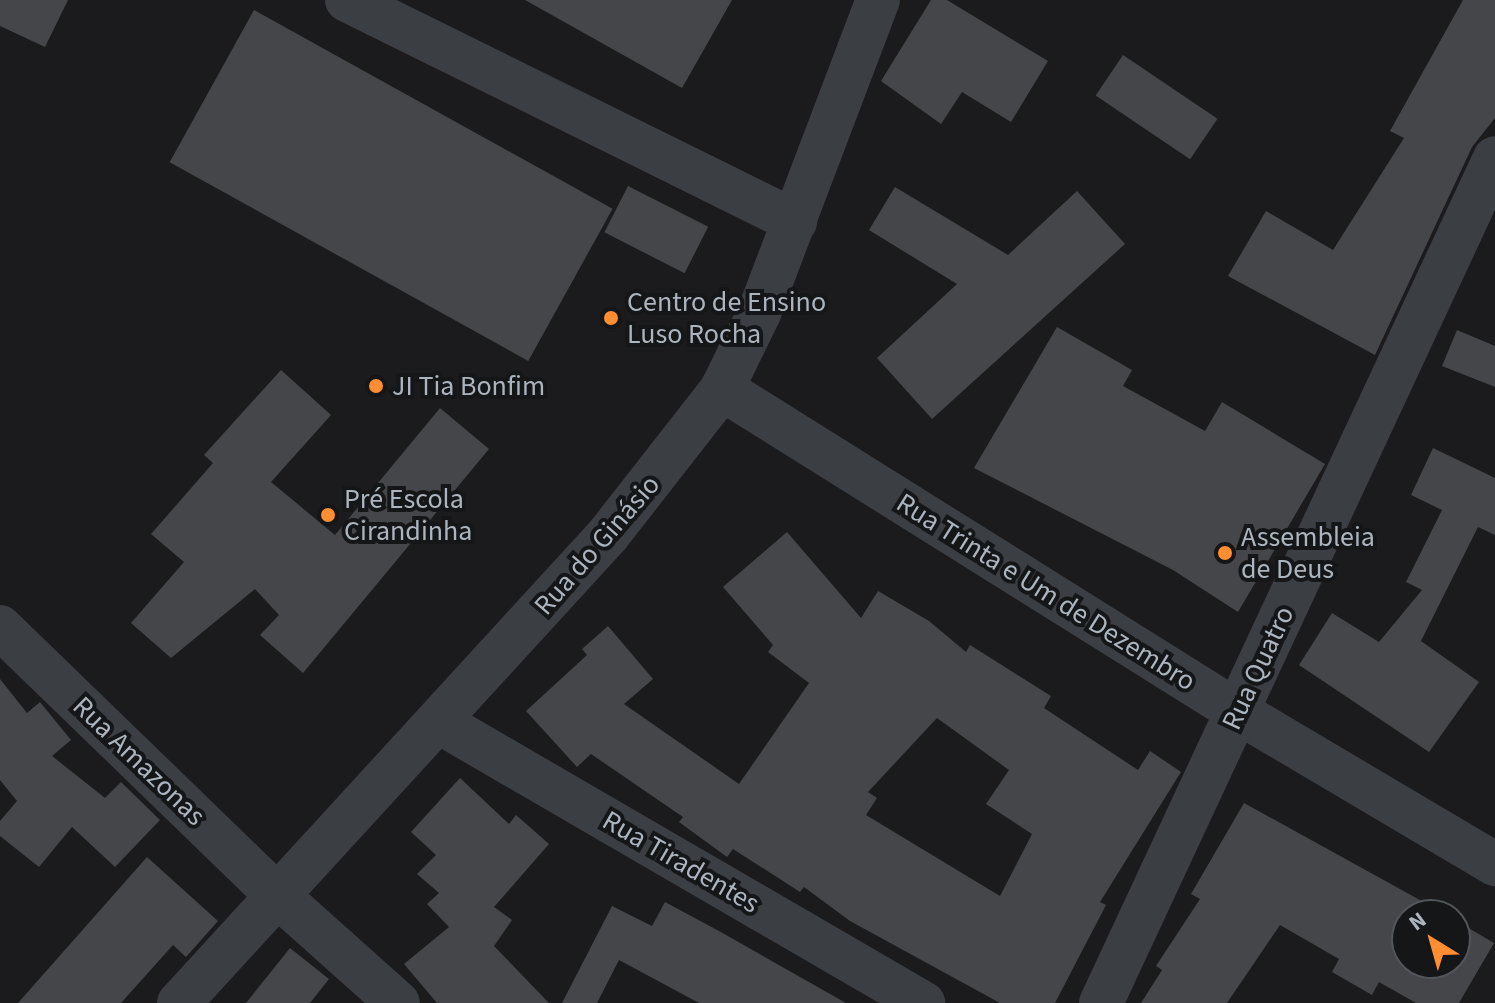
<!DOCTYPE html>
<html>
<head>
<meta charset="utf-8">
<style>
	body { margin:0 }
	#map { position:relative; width:1495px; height:1003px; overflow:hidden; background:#1b1b1d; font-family:"Source Sans 3",sans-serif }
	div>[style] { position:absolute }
	.building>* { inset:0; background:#45464a; transform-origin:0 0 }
	.minor>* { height:44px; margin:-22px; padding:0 22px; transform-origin:22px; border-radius:22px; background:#3b3e43 }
	.dots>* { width:22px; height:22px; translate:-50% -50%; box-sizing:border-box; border:4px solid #151618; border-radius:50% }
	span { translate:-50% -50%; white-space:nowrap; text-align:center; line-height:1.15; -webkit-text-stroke:8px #151618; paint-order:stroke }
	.poi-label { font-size:28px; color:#acb5be }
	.left { translate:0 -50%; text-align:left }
	.street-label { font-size:28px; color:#acb5be }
	.north { position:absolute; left:1391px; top:899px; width:80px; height:80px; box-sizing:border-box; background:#151618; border:2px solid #51565a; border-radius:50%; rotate:323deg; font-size:22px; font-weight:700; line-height:32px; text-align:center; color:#acb5be }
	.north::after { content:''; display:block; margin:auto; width:28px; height:36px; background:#ff8d31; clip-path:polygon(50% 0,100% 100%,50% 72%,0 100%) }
</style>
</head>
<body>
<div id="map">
	<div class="building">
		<i style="clip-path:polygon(0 0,68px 0,45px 47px,0 26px)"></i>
		<i style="clip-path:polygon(525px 0,732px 0,682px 88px)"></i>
		<i style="clip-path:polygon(931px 0,947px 0,1048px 61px,1011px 122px,962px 92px,941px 124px,881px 81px)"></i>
		<i style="clip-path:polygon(1463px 0,1495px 0,1495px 118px,1472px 147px,1375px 355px,1228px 276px,1266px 211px,1333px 250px,1404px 138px,1390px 131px)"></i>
		<i style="left:254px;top:10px;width:410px;height:174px;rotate:29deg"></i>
		<i style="left:1123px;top:55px;width:114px;height:49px;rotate:34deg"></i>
		<i style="left:628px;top:186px;width:90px;height:52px;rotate:27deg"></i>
		<i style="clip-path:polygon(895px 187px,1008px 255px,1077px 191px,1125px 244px,932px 419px,877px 358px,957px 284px,869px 230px)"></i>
		<i style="clip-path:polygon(1057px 327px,1132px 370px,1123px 386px,1205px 431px,1222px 402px,1325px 464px,1238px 612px,1173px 570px,974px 468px)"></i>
		<i style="clip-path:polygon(1457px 330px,1495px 346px,1495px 387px,1442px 366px)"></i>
		<i style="clip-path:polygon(281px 370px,331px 415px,271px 482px,335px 535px,440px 408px,489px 449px,303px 673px,260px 635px,279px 615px,255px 589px,171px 658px,131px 623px,184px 562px,151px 534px,213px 463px,204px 455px)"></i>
		<i style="clip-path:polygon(1433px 448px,1495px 478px,1495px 535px,1478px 527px,1421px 641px,1479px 682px,1429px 752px,1299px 665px,1332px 613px,1379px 642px,1422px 590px,1406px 582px,1442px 510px,1411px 495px)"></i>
		<i style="clip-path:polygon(evenodd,787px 532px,861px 618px,878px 591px,929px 621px,966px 652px,970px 645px,1051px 696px,1044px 708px,1138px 770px,1150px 751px,1181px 772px,1100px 902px,1106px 905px,1055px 1003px,1000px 1003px,850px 921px,804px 887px,800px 892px,733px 849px,727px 857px,679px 822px,683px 817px,591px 754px,577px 767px,526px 711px,587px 655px,582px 649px,608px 626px,653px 679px,624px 704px,739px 784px,809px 683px,768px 652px,773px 645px,723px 587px,787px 532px,937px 718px,1009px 770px,986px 804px,1032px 834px,1000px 896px,866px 815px,877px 798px,868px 792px,937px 718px)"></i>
		<i style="clip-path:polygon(0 679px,27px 713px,40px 702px,71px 740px,52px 756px,105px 798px,121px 782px,160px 820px,115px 867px,72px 827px,39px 867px,0 836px,0 821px,17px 801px,0 780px)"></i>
		<i style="clip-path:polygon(460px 778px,509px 824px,516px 815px,549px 844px,494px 907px,512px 920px,494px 946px,549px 1003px,437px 1003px,404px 964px,449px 927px,427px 904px,439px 893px,417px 874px,436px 855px,411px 832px)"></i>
		<i style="clip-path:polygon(1244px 803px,1447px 915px,1407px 915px,1407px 963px,1455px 963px,1455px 920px,1494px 943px,1459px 1003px,1416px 1003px,1379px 982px,1372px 995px,1332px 972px,1339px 959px,1280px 925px,1227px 1003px,1141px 1003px,1162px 970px,1156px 966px,1200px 899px,1191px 894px)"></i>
		<i style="clip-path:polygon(147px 857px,218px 921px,186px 957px,173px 945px,121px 1003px,18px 1003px)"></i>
		<i style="clip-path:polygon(665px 902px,719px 931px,846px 1003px,699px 1003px,619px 960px,597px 1003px,562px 1003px,612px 906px,652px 926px)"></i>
		<i style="clip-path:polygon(290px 948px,329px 979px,310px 1003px,246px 1003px)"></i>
	</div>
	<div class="minor">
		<i style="left:347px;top:0;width:500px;rotate:26.3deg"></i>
		<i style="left:722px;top:389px;width:609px;rotate:32.05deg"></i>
		<i style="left:1238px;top:712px;width:299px;rotate:30.6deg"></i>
		<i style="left:0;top:627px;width:385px;rotate:44.1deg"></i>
		<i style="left:277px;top:895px;width:162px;rotate:41.8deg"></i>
		<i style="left:439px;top:722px;width:560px;rotate:30.14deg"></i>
		<i style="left:179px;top:1003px;width:635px;rotate:-47.49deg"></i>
		<i style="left:608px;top:535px;width:185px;rotate:-52deg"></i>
		<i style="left:722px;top:389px;width:85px;rotate:-64deg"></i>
		<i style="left:759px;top:313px;width:335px;rotate:-69.2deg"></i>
		<i style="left:1101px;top:1003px;width:932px;rotate:-65deg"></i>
	</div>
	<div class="dots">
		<i style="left:611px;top:318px;background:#ff8d31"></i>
		<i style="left:376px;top:386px;background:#ff8d31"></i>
		<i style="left:328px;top:515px;background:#ff8d31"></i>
		<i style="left:1225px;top:553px;background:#ff8d31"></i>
	</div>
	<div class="poi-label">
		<span class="left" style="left:627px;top:318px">Centro de Ensino<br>Luso Rocha</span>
		<span class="left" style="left:392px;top:386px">JI Tia Bonfim</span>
		<span class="left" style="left:344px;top:515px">Pré Escola<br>Cirandinha</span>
		<span class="left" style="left:1241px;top:553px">Assembleia<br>de Deus</span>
	</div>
	<div class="street-label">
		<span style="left:597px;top:545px;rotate:-49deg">Rua do Ginásio</span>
		<span style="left:1046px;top:592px;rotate:32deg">Rua Trinta e Um de Dezembro</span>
		<span style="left:1258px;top:668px;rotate:-65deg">Rua Quatro</span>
		<span style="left:139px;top:761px;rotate:44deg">Rua Amazonas</span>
		<span style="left:681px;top:862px;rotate:30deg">Rua Tiradentes</span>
	</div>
	<div class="north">N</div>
</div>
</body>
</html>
